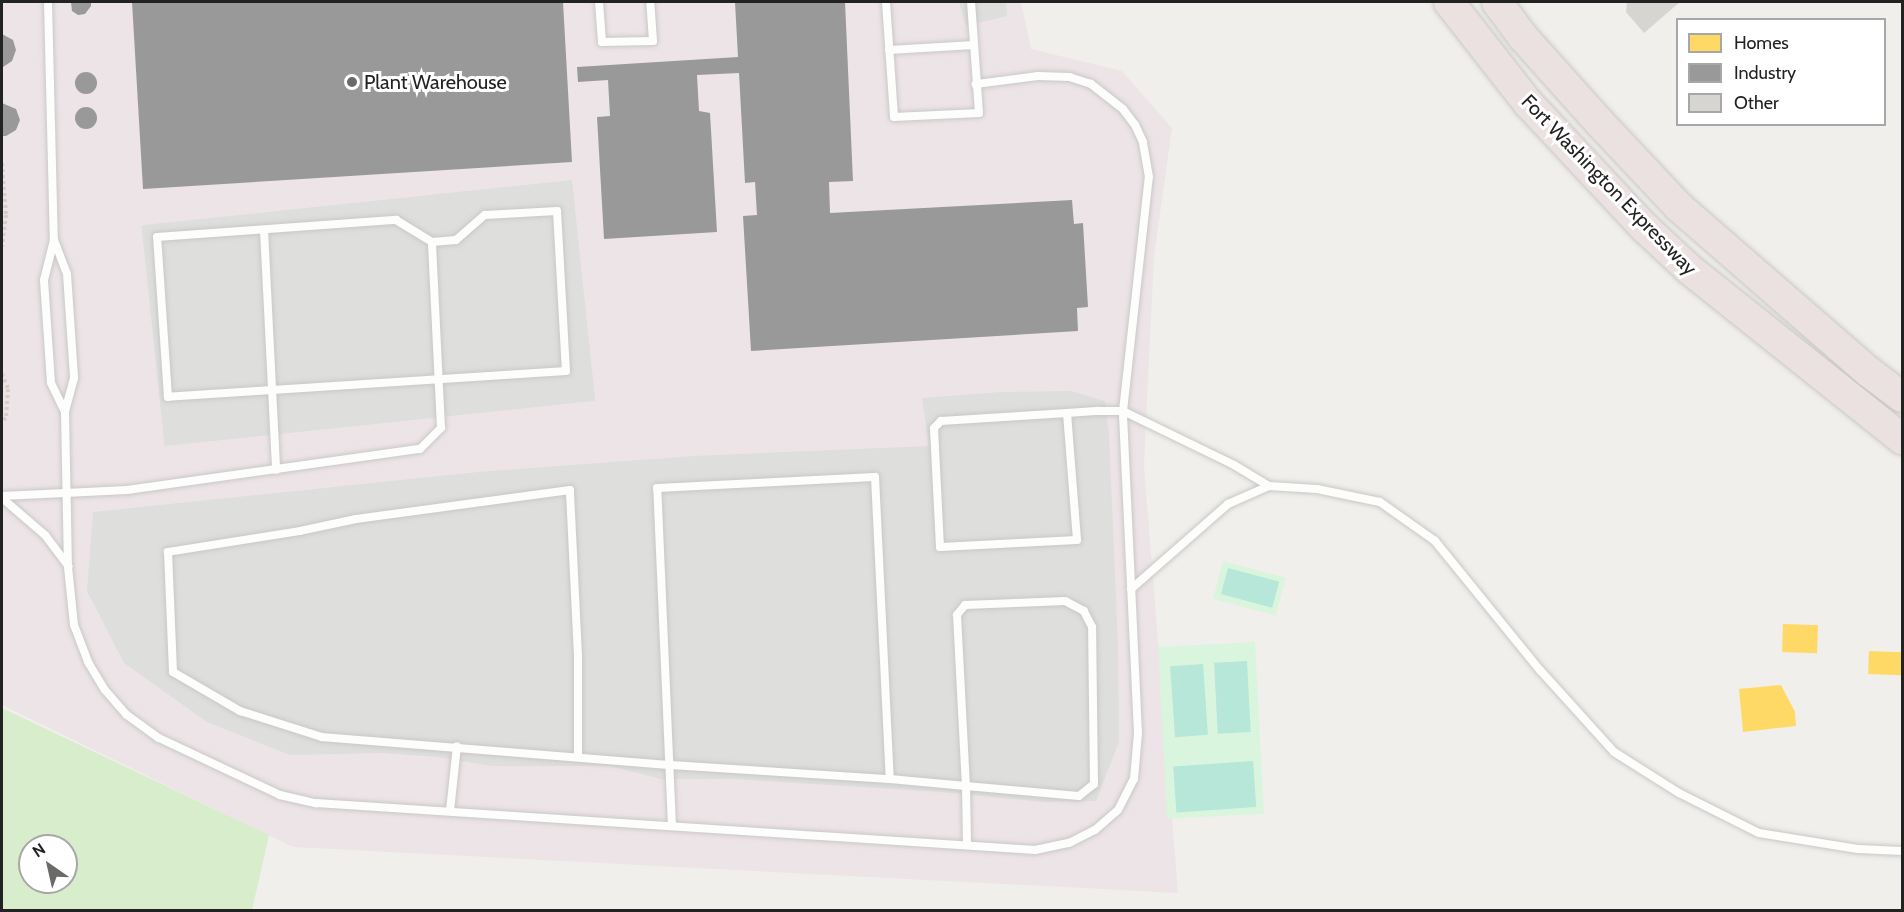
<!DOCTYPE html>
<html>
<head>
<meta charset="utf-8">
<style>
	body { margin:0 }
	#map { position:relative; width:1904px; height:912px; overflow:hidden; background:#f0efeb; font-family:Cabin,sans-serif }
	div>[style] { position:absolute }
	.industrial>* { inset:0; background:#ede4e8 }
	.religious>* { inset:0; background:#dededc; transform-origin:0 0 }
	.grass>* { inset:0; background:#d8edcb }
	.park>* { inset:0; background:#daf5dd; transform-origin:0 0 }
	.pitch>* { inset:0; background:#b7e7d8; transform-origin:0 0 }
	.homes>* { inset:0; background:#ffd966; transform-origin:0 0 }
	.industry>* { inset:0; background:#999 }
	.round { border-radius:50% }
	.building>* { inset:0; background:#d7d5d2 }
	.path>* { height:4px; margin-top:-2px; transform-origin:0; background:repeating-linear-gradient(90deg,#d8cdc9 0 3px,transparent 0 6px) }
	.roads { filter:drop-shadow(0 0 2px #c9c8c7) drop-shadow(0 0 2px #c9c8c7) }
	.lane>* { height:8px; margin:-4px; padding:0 4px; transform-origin:4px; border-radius:4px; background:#fdfdfc }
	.highway>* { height:30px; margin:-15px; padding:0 15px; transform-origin:15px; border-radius:15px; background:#ece1e1 }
	.dots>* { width:16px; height:16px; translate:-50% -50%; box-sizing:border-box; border:3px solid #fff; border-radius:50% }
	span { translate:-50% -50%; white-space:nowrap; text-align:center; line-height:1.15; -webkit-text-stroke:6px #fff; paint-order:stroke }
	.poi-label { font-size:20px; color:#222 }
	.left { translate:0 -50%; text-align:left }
	.street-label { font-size:20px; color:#222 }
	.frame { position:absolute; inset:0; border:3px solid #222; pointer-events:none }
	.legend { position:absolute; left:1676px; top:18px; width:210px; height:108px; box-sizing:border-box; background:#fff; border:2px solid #a7a7a7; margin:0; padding:8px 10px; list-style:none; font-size:18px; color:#222 }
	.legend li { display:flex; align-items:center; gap:12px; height:30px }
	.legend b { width:30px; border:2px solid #a7a7a7 }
	.north { position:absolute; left:18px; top:834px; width:60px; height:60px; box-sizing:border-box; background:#fff; border:2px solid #a7a7a7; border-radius:50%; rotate:326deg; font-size:16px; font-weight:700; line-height:24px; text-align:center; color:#222 }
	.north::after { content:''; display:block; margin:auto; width:21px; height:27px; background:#6a6a68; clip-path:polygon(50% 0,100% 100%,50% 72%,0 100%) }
</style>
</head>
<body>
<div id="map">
	<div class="industrial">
		<i style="clip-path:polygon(2px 2px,1021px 2px,1031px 49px,1122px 71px,1172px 128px,1154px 256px,1144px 465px,1178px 893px,293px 847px,2px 705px)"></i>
	</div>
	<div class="religious">
		<i style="clip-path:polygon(959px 2px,1006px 2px,1007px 16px,966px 26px)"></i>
		<i style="left:572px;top:180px;width:222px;height:433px;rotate:84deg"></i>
		<i style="clip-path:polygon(1071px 391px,1105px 401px,1109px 434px,1118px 647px,1119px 742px,1096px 801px,1044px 802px,942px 792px,735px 779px,661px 779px,610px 766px,491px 766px,438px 757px,383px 753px,290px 755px,207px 722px,124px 663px,87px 591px,93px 512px,478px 472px,693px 456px,929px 446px,922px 398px,1001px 392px)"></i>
	</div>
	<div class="grass">
		<i style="clip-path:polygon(evenodd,2px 708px,269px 835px,252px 910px,2px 910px,2px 708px,30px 846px,66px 846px,66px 882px,30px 882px,30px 846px)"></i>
	</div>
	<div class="park">
		<i style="left:1223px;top:561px;width:65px;height:39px;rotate:15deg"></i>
		<i style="left:1255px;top:642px;width:172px;height:97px;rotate:87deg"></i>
	</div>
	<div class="pitch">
		<i style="left:1228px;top:568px;width:53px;height:27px;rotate:15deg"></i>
		<i style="left:1247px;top:661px;width:71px;height:33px;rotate:87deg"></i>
		<i style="left:1203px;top:664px;width:71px;height:33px;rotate:86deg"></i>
		<i style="left:1253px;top:761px;width:46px;height:80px;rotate:86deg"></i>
	</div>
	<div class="homes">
		<i style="left:1783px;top:624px;width:35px;height:28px;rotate:2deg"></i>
		<i style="left:1869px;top:651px;width:33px;height:23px;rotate:2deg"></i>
		<i style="clip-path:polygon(1781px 685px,1795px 712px,1796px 726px,1743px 732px,1739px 689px)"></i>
	</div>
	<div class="industry">
		<i style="clip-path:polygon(71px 2px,91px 2px,91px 6px,85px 14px,78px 15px,72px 11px)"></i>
		<i style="clip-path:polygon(132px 2px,563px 2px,572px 162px,143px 189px)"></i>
		<i style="clip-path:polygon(735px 2px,845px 2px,853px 181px,829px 182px,830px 213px,1072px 200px,1074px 224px,1083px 223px,1088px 307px,1077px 308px,1078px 331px,751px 351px,743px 216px,757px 215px,755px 182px,745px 183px,739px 73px,697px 75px,699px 111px,710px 113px,717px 232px,604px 239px,597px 117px,610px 116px,608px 80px,578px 82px,577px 67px,738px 57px)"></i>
		<i style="clip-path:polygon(2px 34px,13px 40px,16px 50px,12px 61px,3px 67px)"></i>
		<i class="round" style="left:75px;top:72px;width:22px;height:22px"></i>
		<i style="clip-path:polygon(2px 103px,16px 109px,20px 120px,16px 130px,6px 136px,2px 136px)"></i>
		<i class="round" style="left:75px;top:107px;width:22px;height:22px"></i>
	</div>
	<div class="building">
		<i style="clip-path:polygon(1627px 2px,1680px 2px,1644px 33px,1626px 12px)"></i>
	</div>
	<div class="path">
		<i style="left:2px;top:163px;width:52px;rotate:85.6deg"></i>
		<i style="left:6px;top:215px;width:32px;rotate:97deg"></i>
		<i style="left:2px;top:374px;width:16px;rotate:68deg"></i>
		<i style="left:8px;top:389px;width:29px;rotate:94deg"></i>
		<i style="left:6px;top:418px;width:5px;rotate:143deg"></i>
	</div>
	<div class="roads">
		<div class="lane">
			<i style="left:48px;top:2px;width:238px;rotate:88.6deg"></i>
			<i style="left:54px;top:240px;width:41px;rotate:104deg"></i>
			<i style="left:44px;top:280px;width:103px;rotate:86.1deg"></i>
			<i style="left:51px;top:383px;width:32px;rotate:64deg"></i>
			<i style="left:599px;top:2px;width:40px;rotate:85.7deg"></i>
			<i style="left:602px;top:42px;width:51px;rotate:-1.1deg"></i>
			<i style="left:653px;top:41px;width:39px;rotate:-94deg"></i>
			<i style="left:886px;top:2px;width:115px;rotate:86deg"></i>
			<i style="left:894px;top:117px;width:85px;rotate:-2.7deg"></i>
			<i style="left:979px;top:113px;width:111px;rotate:-94.1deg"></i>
			<i style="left:889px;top:50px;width:85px;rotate:-3.4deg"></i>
			<i style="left:557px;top:211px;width:160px;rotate:86.8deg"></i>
			<i style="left:566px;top:371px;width:399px;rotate:176.3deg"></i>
			<i style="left:168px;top:397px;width:160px;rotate:-93.9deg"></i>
			<i style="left:157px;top:237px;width:240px;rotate:-4.1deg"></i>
			<i style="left:396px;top:220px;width:42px;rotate:31.4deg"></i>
			<i style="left:432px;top:242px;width:24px;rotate:-5deg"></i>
			<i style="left:456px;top:240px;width:38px;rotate:-41deg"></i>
			<i style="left:485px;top:215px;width:72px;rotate:-3.2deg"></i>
			<i style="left:264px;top:230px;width:240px;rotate:87.1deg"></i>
			<i style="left:54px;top:240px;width:36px;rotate:69deg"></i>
			<i style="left:67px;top:274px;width:104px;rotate:86.1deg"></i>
			<i style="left:74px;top:378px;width:35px;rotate:105deg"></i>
			<i style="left:65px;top:412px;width:155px;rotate:88.9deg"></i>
			<i style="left:68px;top:567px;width:58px;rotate:84.1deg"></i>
			<i style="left:74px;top:625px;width:40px;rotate:69deg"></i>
			<i style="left:88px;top:662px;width:33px;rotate:59deg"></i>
			<i style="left:105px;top:690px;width:33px;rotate:49deg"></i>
			<i style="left:127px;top:715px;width:39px;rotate:36deg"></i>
			<i style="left:159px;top:738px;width:134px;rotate:25.2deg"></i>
			<i style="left:280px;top:795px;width:37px;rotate:13deg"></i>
			<i style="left:316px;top:803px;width:721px;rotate:3.74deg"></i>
			<i style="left:1035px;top:850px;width:35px;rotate:-12deg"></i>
			<i style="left:1069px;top:843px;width:29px;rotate:-27deg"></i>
			<i style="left:1095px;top:830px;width:30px;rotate:-41deg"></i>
			<i style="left:1118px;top:810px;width:35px;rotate:-63deg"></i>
			<i style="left:1134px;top:779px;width:46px;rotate:-85deg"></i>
			<i style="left:1138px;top:733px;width:322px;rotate:-92.7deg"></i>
			<i style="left:1123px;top:411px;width:235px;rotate:-83.7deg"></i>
			<i style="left:1149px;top:177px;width:36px;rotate:-100deg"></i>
			<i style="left:1143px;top:142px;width:19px;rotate:-115deg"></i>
			<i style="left:1135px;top:125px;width:20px;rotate:-127deg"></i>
			<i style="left:1123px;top:109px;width:41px;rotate:-142deg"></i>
			<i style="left:1091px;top:84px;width:22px;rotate:-162deg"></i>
			<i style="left:1070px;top:77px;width:32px;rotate:-178deg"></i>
			<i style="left:1038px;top:76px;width:63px;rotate:172.6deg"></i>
			<i style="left:1067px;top:413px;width:127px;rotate:85.5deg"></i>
			<i style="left:1077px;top:540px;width:137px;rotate:177.1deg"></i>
			<i style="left:940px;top:547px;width:119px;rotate:-92.9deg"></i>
			<i style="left:934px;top:428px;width:10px;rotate:-45deg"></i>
			<i style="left:941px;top:421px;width:126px;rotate:-3.6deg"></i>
			<i style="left:1067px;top:413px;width:32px;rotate:-4deg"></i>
			<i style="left:1099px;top:411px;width:24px"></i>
			<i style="left:1123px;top:411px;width:123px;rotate:25.9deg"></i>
			<i style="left:1234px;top:465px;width:41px;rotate:31deg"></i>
			<i style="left:1269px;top:486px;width:48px;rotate:3.6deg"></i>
			<i style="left:1317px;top:489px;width:64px;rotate:11.7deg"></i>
			<i style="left:1380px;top:502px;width:67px;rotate:35.3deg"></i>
			<i style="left:1435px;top:541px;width:166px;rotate:50.9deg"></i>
			<i style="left:1540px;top:670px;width:110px;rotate:47.9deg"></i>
			<i style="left:1614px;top:752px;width:77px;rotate:32.2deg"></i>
			<i style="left:1679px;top:793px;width:89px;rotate:26.6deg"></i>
			<i style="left:1759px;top:833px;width:100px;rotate:9.2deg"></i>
			<i style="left:1858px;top:849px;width:44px;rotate:2.6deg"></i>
			<i style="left:2px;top:496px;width:125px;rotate:-2.7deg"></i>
			<i style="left:127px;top:490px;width:296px;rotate:-8deg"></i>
			<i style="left:420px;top:449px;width:30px;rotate:-45deg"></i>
			<i style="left:441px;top:428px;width:186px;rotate:-92.8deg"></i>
			<i style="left:2px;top:498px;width:57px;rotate:40.7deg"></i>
			<i style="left:45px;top:535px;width:39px;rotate:53deg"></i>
			<i style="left:1131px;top:589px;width:129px;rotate:-41.2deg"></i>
			<i style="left:1228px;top:504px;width:45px;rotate:-23.7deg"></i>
			<i style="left:578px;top:757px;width:101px;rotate:-90deg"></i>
			<i style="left:578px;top:656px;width:166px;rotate:-92.8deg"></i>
			<i style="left:570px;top:490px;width:216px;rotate:172.3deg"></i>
			<i style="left:356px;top:519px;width:57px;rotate:167.9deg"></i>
			<i style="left:300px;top:531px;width:134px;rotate:171deg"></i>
			<i style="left:168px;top:552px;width:120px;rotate:87.6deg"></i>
			<i style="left:173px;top:672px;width:78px;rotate:30.2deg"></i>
			<i style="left:240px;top:711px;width:86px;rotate:17.6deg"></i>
			<i style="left:322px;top:737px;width:350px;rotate:4.6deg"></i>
			<i style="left:671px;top:765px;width:219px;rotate:3.7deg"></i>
			<i style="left:890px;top:779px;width:76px;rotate:5.3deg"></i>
			<i style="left:966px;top:786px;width:113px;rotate:5.1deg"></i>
			<i style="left:1079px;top:796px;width:19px;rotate:-39deg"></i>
			<i style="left:1094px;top:784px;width:157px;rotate:-90.7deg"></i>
			<i style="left:1092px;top:627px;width:18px;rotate:-117deg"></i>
			<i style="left:1084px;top:611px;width:21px;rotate:-152deg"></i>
			<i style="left:1065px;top:601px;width:100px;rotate:177.7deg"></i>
			<i style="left:965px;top:605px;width:13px;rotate:129deg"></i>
			<i style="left:957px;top:615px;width:171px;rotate:87deg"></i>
			<i style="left:966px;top:786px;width:59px;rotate:89deg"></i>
			<i style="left:450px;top:811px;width:65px;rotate:-83.9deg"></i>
			<i style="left:672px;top:826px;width:338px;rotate:-92.5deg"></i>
			<i style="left:657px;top:488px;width:218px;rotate:-2.9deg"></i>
			<i style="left:875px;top:477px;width:302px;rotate:87.2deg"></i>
		</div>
		<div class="highway">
			<i style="left:1449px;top:2px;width:128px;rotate:52deg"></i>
			<i style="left:1528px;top:103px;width:170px;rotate:46.9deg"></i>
			<i style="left:1644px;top:227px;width:62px;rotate:43deg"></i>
			<i style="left:1689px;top:269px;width:273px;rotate:38.6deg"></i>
			<i style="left:1497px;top:2px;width:44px;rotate:53.4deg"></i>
			<i style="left:1523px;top:37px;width:115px;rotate:48.2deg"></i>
			<i style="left:1600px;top:123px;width:115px;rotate:46.8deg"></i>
			<i style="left:1679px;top:207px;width:252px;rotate:41deg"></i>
			<i style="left:1869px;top:372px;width:41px;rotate:37.1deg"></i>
		</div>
	</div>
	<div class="dots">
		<i style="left:352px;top:82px;background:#6a6a68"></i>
	</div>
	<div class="poi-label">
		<span class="left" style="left:364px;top:82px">Plant Warehouse</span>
	</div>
	<div class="street-label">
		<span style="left:1609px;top:185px;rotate:46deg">Fort Washington Expressway</span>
	</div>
	<div class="frame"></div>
	<ul class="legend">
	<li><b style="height:16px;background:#ffd966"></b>Homes</li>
	<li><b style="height:16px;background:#999"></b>Industry</li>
	<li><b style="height:16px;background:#d7d5d2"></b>Other</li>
	</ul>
	<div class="north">N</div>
</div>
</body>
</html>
